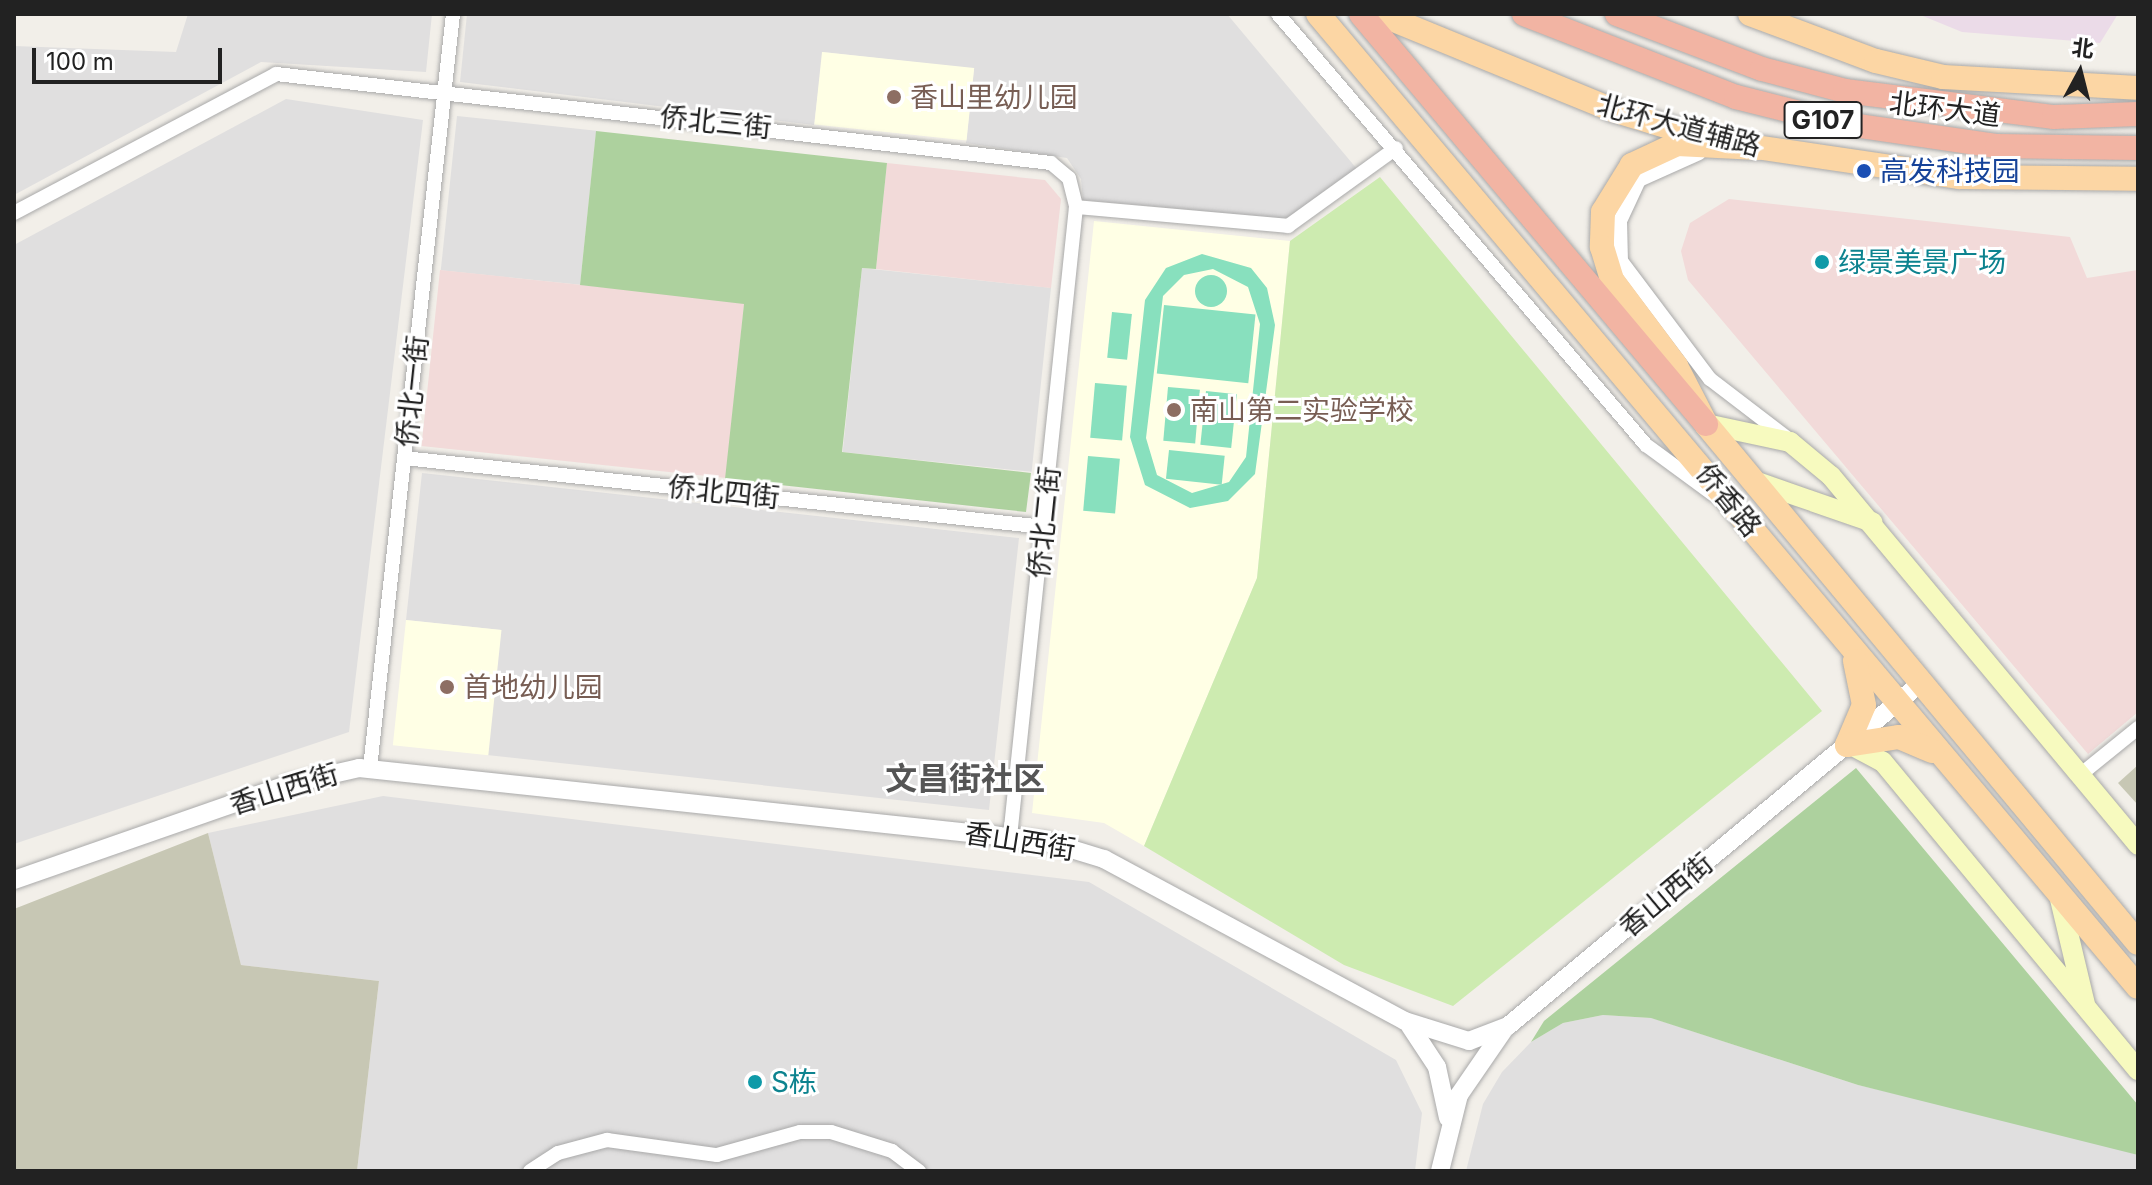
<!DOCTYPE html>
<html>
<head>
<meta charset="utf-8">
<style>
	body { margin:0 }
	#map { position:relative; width:2152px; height:1185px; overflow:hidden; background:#f2efe9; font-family:Inter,"Noto Sans SC",sans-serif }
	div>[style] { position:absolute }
	.residential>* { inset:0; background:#e0dfdf; transform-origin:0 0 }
	.commercial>* { inset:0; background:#f2dad9; transform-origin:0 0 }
	.industrial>* { inset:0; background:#ebdbe8 }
	.education>* { inset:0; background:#ffffe5; transform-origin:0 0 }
	.construction>* { inset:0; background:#c7c7b4 }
	.grass>* { inset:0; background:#cdebb0 }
	.forest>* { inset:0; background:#add19e }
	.pitch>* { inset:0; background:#88e0be; transform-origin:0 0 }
	.round { border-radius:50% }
	.roads { filter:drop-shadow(0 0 2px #a9a9a9) drop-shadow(0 0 2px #a9a9a9) }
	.minor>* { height:14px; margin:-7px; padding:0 7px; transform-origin:7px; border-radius:7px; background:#fff }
	.tertiary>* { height:18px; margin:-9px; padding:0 9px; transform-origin:9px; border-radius:9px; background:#fff }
	.secondary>* { height:20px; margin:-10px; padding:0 10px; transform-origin:10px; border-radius:10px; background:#f7fabf }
	.primary>* { height:24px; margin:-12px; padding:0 12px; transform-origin:12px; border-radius:12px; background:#fcd6a4 }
	.trunk>* { height:24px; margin:-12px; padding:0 12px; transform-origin:12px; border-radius:12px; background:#f2b4a3 }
	.dots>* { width:22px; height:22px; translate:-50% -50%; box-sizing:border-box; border:4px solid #fff; border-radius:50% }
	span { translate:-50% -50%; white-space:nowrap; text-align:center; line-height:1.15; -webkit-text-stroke:6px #fff; paint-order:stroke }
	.shield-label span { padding:2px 6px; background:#fff; border:2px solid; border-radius:6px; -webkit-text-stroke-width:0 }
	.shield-label { font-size:26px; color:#222; font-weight:700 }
	.education-label { font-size:28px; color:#785e54 }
	.left { translate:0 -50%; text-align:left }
	.street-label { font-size:28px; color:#222 }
	.transit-label { font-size:28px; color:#164399 }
	.culture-label { font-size:28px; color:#0d838f }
	.quarter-label { font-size:32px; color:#555; font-weight:700 }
	.frame { position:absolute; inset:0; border:16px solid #222; pointer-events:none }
	.north { position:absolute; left:2040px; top:32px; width:80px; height:80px; -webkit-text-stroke:6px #fff; paint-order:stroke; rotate:7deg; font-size:22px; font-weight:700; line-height:32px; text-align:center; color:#222 }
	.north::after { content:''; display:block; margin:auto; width:28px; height:36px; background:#222; clip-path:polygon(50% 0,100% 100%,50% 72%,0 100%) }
	.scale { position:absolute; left:32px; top:48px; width:190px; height:36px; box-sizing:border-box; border:4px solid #222; border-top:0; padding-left:10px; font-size:24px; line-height:28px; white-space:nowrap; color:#222; -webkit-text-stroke:6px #fff; paint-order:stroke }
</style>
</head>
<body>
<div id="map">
	<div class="residential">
		<i style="clip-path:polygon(188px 14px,432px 14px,426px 72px,261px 62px,14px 195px,14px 46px,176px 52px)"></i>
		<i style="clip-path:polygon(467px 14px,1227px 14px,1357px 169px,1287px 219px,1083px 200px,1081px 179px,1067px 158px,966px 143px,974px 69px,823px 52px,814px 125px,460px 82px)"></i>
		<i style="clip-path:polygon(286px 99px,423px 120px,349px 732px,14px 844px,14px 245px)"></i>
		<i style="left:457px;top:116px;width:140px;height:155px;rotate:6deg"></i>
		<i style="left:862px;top:268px;width:190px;height:185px;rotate:6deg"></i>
		<i style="clip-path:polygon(422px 473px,1019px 538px,989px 810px,487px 755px,501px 630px,406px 620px)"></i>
		<i style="clip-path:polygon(383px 796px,1089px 882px,1396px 1060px,1422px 1113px,1415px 1171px,357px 1171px,379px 981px,241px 965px,208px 833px)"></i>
		<i style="clip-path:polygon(1603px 1015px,1652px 1018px,1858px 1085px,2078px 1136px,2138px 1155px,2138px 1171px,1466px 1171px,1483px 1104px,1502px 1072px,1531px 1042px,1563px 1023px)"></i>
	</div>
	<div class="commercial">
		<i style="clip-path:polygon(887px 163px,1045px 180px,1061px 199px,1051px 288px,876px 269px)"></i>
		<i style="clip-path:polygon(1729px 199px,2070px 237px,2087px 278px,2138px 270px,2138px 712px,2088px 754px,1688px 280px,1681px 251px,1690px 223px)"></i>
		<i style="left:440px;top:270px;width:306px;height:177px;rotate:6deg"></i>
	</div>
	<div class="industrial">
		<i style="clip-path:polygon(1918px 14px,2118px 14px,2100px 43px,1962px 32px)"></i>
	</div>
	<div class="education">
		<i style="left:822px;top:52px;width:153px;height:73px;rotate:6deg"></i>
		<i style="clip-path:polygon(1094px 221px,1290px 241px,1257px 578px,1144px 846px,1104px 823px,1032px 813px)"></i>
		<i style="left:406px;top:620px;width:96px;height:126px;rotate:6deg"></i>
	</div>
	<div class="construction">
		<i style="clip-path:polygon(2138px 765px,2138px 805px,2118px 783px)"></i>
		<i style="clip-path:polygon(208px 833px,241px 965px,379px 981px,357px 1171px,14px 1171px,14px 909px)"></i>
	</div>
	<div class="grass">
		<i style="clip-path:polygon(1380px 177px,1822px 711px,1453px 1006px,1344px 965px,1144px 846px,1257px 578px,1290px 241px)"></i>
	</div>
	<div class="forest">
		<i style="clip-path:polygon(596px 131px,887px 163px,876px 269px,862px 268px,842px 452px,1031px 473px,1026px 512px,725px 479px,744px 304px,580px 285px)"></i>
		<i style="clip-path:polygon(1856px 768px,2138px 1105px,2138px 1155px,1858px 1085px,1651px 1018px,1603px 1015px,1563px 1023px,1531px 1042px,1544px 1021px)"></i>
	</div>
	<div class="pitch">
		<i style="clip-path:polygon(evenodd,1202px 254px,1251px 268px,1267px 288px,1275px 325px,1255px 474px,1228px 501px,1190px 508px,1145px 485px,1130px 437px,1145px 300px,1166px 268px,1202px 254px,1213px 269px,1248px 287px,1260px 324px,1246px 457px,1229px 482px,1192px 493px,1157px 475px,1146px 438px,1163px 296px,1184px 275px,1213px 269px)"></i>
		<i class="round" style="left:1195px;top:275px;width:32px;height:32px"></i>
		<i style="left:1164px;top:305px;width:92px;height:69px;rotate:6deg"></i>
		<i style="left:1112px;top:312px;width:20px;height:46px;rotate:6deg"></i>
		<i style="left:1095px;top:383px;width:32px;height:55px;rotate:5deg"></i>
		<i style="left:1168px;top:387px;width:32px;height:54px;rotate:5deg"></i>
		<i style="left:1206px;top:391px;width:31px;height:54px;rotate:6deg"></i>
		<i style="left:1169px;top:450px;width:56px;height:29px;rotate:6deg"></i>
		<i style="left:1088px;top:456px;width:32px;height:55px;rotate:5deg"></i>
	</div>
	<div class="roads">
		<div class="minor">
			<i style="left:1278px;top:14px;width:567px;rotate:49.51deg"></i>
			<i style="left:1646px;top:445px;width:84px;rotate:36.3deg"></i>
			<i style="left:1699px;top:153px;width:66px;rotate:155.8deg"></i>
			<i style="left:1639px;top:180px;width:45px;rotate:114.9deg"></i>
			<i style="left:1620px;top:221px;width:40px;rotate:88.6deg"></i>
			<i style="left:1621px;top:261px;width:148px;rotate:53deg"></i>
			<i style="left:1710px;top:379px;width:102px;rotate:37.4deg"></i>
			<i style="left:1076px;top:207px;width:213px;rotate:5.1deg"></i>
			<i style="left:1288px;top:226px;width:133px;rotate:-35.8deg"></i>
			<i style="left:14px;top:213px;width:297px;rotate:-27.9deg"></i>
			<i style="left:276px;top:74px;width:780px;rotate:6.55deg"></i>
			<i style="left:1051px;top:163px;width:23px;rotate:40deg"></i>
			<i style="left:1069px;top:178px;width:30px;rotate:76deg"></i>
			<i style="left:1076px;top:207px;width:633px;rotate:95.98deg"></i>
			<i style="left:404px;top:458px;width:644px;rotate:6.15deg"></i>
			<i style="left:370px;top:768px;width:759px;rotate:-83.72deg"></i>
			<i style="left:2080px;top:775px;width:75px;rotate:-39deg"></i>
			<i style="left:530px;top:1171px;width:33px;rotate:-33deg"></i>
			<i style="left:558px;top:1153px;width:51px;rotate:-14.9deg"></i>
			<i style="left:607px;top:1140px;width:111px;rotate:7.8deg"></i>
			<i style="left:717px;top:1155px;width:86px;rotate:-15.5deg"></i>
			<i style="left:800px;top:1132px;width:31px"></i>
			<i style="left:831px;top:1132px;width:64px;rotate:17.3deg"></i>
			<i style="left:892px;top:1151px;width:34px;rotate:37deg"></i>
		</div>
		<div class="tertiary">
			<i style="left:14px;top:880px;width:291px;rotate:-19.2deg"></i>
			<i style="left:289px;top:784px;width:72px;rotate:-12.9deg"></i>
			<i style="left:359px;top:768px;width:690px;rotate:6.07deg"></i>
			<i style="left:1045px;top:841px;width:62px;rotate:17deg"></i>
			<i style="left:1104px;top:859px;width:342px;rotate:28.3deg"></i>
			<i style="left:1405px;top:1021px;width:67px;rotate:17.4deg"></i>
			<i style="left:1469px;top:1041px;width:42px;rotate:-21deg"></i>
			<i style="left:1508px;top:1026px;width:538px;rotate:-39.72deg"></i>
			<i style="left:1410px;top:1026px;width:49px;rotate:56.6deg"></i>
			<i style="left:1437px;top:1067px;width:52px;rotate:77.8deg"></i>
			<i style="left:1440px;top:1171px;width:78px;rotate:-76deg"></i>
			<i style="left:1459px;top:1095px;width:78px;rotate:-55.5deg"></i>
		</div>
		<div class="secondary">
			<i style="left:1706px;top:424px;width:86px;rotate:12.1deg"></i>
			<i style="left:1790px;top:442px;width:53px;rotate:39.7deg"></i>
			<i style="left:1831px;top:476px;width:480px;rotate:50.2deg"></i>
			<i style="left:1760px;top:483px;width:119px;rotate:19.2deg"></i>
			<i style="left:1851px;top:745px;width:36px;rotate:28deg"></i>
			<i style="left:1883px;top:762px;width:400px;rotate:50.4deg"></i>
			<i style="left:2059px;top:895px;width:112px;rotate:76.6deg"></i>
		</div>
		<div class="primary">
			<i style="left:1318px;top:14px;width:1272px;rotate:49.88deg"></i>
			<i style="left:1379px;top:14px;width:253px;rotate:22.3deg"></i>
			<i style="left:1613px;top:110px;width:93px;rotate:16.9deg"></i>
			<i style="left:1750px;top:14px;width:134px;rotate:20.5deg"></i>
			<i style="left:1876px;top:61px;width:69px;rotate:13.4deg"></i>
			<i style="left:1943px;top:77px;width:195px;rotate:3.2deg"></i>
			<i style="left:1742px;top:145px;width:220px;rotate:8.4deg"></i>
			<i style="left:1960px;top:177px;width:178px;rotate:0.6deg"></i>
			<i style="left:1758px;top:148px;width:81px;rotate:-177.2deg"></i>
			<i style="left:1677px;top:144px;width:50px;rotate:155deg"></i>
			<i style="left:1632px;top:165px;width:55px;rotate:121.7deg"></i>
			<i style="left:1603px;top:212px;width:35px;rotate:92deg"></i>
			<i style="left:1602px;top:247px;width:34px;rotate:73deg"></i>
			<i style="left:1612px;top:280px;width:107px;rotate:53.3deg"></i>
			<i style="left:1676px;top:366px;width:65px;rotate:62.7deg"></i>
			<i style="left:1706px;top:424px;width:675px;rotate:50.23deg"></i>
			<i style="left:1847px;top:745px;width:43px;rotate:-67deg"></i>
			<i style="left:1864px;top:705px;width:45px;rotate:-101.6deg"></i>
			<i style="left:1847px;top:745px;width:53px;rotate:-8.7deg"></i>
			<i style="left:1899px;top:737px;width:36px;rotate:23deg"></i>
		</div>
		<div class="trunk">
			<i style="left:1361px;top:14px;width:536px;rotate:49.92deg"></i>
			<i style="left:1524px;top:14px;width:228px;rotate:21.4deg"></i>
			<i style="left:1736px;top:97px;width:106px;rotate:14.2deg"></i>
			<i style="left:1839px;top:123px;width:160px;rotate:8.3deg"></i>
			<i style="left:1997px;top:146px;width:141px;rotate:0.8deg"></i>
			<i style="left:1617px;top:14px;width:155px;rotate:20.8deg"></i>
			<i style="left:1762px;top:69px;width:86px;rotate:14.8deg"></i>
			<i style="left:1845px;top:91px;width:211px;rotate:7.1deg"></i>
			<i style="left:2054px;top:117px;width:84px;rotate:-2deg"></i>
		</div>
	</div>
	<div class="dots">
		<i style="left:894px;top:97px;background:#8d6e63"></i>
		<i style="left:1864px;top:171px;background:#1a4fb4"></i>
		<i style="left:1822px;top:262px;background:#0f9aa8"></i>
		<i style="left:1174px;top:410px;background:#8d6e63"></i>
		<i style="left:447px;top:687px;background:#8d6e63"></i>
		<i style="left:755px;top:1082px;background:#0f9aa8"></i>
	</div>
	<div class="shield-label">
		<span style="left:1823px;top:120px">G107</span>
	</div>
	<div class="education-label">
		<span class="left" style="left:910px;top:97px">香山里幼儿园</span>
		<span class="left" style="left:1190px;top:410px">南山第二实验学校</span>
		<span class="left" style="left:463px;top:687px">首地幼儿园</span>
	</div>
	<div class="street-label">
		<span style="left:1945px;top:109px;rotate:7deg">北环大道</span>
		<span style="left:716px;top:122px;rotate:6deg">侨北三街</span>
		<span style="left:1679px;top:125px;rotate:15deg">北环大道辅路</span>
		<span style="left:412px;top:391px;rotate:-84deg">侨北一街</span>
		<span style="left:724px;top:492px;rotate:6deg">侨北四街</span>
		<span style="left:1729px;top:500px;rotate:51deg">侨香路</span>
		<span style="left:1044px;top:522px;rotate:-84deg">侨北二街</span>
		<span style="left:284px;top:789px;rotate:-17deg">香山西街</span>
		<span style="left:1020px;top:841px;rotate:9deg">香山西街</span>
		<span style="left:1666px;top:895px;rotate:-40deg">香山西街</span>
	</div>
	<div class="transit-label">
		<span class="left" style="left:1880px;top:171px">高发科技园</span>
	</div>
	<div class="culture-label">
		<span class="left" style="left:1838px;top:262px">绿景美景广场</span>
		<span class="left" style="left:771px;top:1082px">S栋</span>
	</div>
	<div class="quarter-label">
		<span style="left:965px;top:779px">文昌街社区</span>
	</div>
	<div class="frame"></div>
	<div class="north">北</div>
	<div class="scale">100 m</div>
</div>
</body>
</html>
